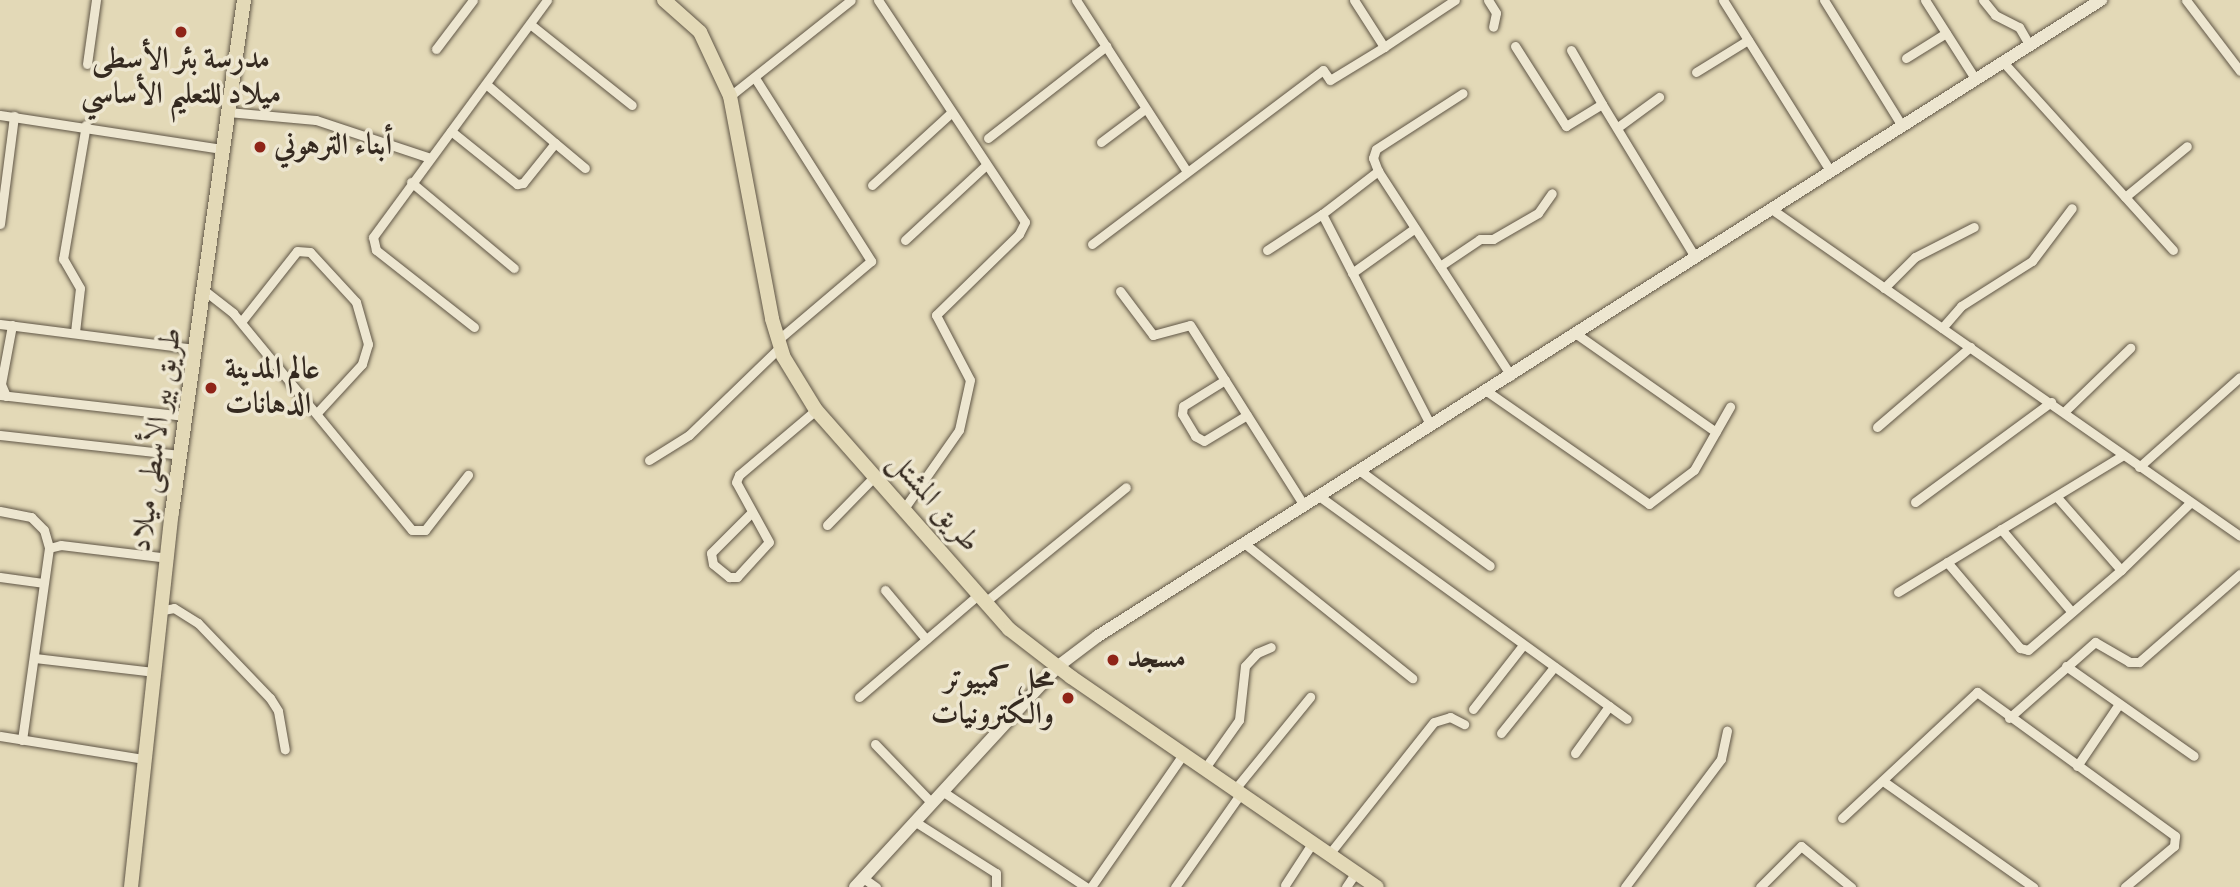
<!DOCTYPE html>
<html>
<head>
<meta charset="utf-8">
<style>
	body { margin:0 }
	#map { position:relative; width:2240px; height:887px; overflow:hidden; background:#e3d9b7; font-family:"Sorts Mill Goudy",Amiri,serif }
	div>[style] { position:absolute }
	.roads { filter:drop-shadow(0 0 2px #605646) drop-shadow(0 0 2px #605646) }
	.minor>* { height:9px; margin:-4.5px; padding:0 4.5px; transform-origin:4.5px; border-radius:4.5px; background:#ede6d0 }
	.secondary>* { height:12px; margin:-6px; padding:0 6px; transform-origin:6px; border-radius:6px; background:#ede6d0 }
	.primary>* { height:14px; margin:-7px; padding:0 7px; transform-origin:7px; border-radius:7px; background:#e3d9b7 }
	.dots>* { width:19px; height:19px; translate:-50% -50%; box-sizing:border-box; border:4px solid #ede6d0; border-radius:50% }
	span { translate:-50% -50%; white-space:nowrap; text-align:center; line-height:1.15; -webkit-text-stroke:7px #ede6d0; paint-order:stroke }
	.poi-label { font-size:30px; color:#352a20; font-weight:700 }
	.left { translate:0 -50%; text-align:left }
	.right { translate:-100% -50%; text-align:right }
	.street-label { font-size:30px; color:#352a20 }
</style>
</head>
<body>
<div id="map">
	<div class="roads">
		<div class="minor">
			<i style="left:878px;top:0;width:266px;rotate:56.5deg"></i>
			<i style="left:1025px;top:222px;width:13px;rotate:117deg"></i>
			<i style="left:1019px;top:234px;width:116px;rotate:135.7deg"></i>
			<i style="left:936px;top:315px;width:73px;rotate:62.4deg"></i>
			<i style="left:970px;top:380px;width:51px;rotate:102.4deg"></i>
			<i style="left:959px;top:430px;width:98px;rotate:125deg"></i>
			<i style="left:1076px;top:0;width:202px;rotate:57.1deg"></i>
			<i style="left:1354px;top:0;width:56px;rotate:57.4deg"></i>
			<i style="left:1384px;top:47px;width:85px;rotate:-33.5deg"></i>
			<i style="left:1488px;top:0;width:15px;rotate:58deg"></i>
			<i style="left:1496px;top:13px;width:14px;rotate:102deg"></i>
			<i style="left:1723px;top:0;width:203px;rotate:57.9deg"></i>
			<i style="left:1824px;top:0;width:148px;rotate:58.2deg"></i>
			<i style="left:1925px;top:0;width:95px;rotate:57.5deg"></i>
			<i style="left:1983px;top:0;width:19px;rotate:51deg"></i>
			<i style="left:1995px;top:15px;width:27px;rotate:27deg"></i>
			<i style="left:2019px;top:27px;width:22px;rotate:60deg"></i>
			<i style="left:2186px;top:0;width:89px;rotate:52.7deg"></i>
			<i style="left:530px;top:24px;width:130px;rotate:38.5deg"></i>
			<i style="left:1515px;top:46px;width:95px;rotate:57.5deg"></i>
			<i style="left:1566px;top:126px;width:42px;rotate:-31.4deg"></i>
			<i style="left:1602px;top:104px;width:179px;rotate:58.7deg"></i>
			<i style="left:436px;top:49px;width:61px;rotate:-52.9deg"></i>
			<i style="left:1571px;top:50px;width:62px;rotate:60.1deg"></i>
			<i style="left:1906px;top:58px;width:47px;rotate:-32deg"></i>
			<i style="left:2004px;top:63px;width:252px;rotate:47.9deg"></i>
			<i style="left:87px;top:64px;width:65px;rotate:-82deg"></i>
			<i style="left:1696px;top:72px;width:61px;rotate:-31.6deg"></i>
			<i style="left:755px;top:78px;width:217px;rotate:57.6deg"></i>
			<i style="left:871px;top:261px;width:122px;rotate:139.7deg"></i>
			<i style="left:486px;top:84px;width:91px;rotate:40.5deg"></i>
			<i style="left:730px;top:96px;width:154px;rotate:-38.4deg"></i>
			<i style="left:228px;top:112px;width:88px;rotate:5.2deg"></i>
			<i style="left:316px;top:120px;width:120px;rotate:18.4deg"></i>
			<i style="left:0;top:115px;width:226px;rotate:8.7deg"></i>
			<i style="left:1618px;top:127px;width:51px;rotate:-36.2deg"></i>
			<i style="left:451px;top:131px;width:85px;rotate:38.8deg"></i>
			<i style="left:517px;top:184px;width:6px;rotate:-9deg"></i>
			<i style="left:523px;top:183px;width:51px;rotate:-51.3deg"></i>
			<i style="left:555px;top:143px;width:39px;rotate:40deg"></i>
			<i style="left:988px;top:138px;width:150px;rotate:-37.9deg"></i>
			<i style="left:1101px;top:142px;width:55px;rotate:-36.9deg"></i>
			<i style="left:1378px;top:171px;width:244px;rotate:57deg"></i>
			<i style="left:411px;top:182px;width:134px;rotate:39.9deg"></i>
			<i style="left:872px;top:185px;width:108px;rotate:-42.4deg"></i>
			<i style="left:2125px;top:197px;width:80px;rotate:-39.4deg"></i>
			<i style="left:1770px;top:208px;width:573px;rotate:34.91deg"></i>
			<i style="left:1322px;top:214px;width:71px;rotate:-37.5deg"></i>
			<i style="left:1378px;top:171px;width:14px;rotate:-111deg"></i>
			<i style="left:1373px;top:158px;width:9px;rotate:-72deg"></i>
			<i style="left:1376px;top:149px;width:103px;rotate:-32.8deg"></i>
			<i style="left:0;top:224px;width:109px;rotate:-82.6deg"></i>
			<i style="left:905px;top:240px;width:109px;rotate:-42.8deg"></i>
			<i style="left:1092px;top:244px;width:289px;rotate:-37deg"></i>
			<i style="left:1323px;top:70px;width:12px;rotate:55deg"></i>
			<i style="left:1330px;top:80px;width:63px;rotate:-31.4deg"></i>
			<i style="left:1267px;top:250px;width:66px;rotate:-33.2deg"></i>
			<i style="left:1322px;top:214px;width:238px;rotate:62.8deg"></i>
			<i style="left:1440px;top:266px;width:48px;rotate:-34deg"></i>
			<i style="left:1480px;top:239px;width:13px"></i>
			<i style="left:1493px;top:239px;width:52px;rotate:-30deg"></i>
			<i style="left:1538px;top:213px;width:24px;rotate:-55deg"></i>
			<i style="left:1352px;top:273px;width:77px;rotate:-35.5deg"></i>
			<i style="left:1884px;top:288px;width:44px;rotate:-45deg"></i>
			<i style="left:1915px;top:257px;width:66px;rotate:-27deg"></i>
			<i style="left:205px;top:291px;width:36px;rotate:38deg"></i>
			<i style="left:233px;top:313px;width:281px;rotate:50.5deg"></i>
			<i style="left:412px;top:530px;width:13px"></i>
			<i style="left:425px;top:530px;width:70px;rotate:-52deg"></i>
			<i style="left:1120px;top:291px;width:55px;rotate:53.1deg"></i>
			<i style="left:1153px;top:335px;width:38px;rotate:-15deg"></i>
			<i style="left:1190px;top:325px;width:213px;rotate:57.7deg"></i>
			<i style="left:241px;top:322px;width:90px;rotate:-51.7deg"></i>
			<i style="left:297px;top:251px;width:13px;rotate:4deg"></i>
			<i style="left:310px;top:252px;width:68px;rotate:47.4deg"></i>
			<i style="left:356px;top:302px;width:44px;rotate:74.1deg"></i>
			<i style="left:368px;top:344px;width:21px;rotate:107deg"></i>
			<i style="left:362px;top:364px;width:67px;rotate:132.6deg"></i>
			<i style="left:0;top:324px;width:198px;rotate:7.3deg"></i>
			<i style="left:474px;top:327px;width:125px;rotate:-141.8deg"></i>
			<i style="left:376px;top:250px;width:13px;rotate:-103deg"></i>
			<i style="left:373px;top:237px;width:294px;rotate:-53.7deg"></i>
			<i style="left:1942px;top:328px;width:29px;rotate:-49deg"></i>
			<i style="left:1961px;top:306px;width:84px;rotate:-32.4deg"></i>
			<i style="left:2032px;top:261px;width:66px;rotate:-53deg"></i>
			<i style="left:75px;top:332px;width:44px;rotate:-83.5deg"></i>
			<i style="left:80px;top:288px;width:34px;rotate:-120deg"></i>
			<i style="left:63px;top:259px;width:136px;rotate:-80.3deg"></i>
			<i style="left:1575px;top:333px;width:172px;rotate:35.1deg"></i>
			<i style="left:1225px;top:380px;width:49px;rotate:148.2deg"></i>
			<i style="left:1183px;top:406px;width:8px;rotate:97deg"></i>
			<i style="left:1182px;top:414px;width:26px;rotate:59deg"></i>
			<i style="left:1195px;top:436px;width:10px;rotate:29deg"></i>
			<i style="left:1204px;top:441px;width:50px;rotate:-31.2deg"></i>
			<i style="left:1488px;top:392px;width:196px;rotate:34.8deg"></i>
			<i style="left:1649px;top:504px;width:56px;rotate:-37.1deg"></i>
			<i style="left:1694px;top:470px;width:73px;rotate:-60.3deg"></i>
			<i style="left:0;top:395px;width:186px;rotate:6.5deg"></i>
			<i style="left:6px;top:396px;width:13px;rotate:-113deg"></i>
			<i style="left:1px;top:384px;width:60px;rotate:-79.4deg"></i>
			<i style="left:2065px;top:411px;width:91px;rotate:-44.1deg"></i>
			<i style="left:1877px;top:427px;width:123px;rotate:-40.7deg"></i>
			<i style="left:0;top:435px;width:181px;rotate:6.3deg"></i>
			<i style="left:649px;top:460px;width:47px;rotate:-32deg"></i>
			<i style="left:689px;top:435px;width:127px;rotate:-44deg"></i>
			<i style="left:2139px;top:467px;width:135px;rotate:-41.7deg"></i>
			<i style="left:1359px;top:470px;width:162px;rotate:36.2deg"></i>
			<i style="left:1319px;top:496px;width:380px;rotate:35.9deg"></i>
			<i style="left:1915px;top:502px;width:169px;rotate:-36.3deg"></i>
			<i style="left:0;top:511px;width:32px;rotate:11deg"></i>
			<i style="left:31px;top:517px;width:18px;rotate:45deg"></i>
			<i style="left:44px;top:530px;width:19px;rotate:74deg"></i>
			<i style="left:752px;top:512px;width:58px;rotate:135deg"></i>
			<i style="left:711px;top:553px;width:11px;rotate:80deg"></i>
			<i style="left:713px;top:564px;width:21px;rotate:39deg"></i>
			<i style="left:729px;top:577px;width:8px"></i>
			<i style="left:737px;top:577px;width:47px;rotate:-47.6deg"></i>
			<i style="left:769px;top:542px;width:68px;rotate:-118.8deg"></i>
			<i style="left:736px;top:482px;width:8px;rotate:-67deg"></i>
			<i style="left:739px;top:475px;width:101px;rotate:-40.2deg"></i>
			<i style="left:827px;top:525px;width:69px;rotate:-45.6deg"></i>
			<i style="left:2001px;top:529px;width:109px;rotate:49.5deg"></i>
			<i style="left:1244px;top:543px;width:216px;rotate:38.8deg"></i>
			<i style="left:1947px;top:562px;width:113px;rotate:49.7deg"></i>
			<i style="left:2020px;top:648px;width:8px;rotate:14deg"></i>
			<i style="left:2028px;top:650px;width:123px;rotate:-40.7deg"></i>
			<i style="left:2121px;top:570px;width:98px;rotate:-131.3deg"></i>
			<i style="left:2121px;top:570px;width:96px;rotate:-44.2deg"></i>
			<i style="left:0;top:577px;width:43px;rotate:7.9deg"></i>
			<i style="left:885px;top:590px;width:64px;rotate:50.1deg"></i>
			<i style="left:1898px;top:592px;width:262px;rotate:-31.3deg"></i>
			<i style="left:984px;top:603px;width:183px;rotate:-39.2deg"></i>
			<i style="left:163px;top:610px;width:11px;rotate:-10deg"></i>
			<i style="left:174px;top:608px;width:28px;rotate:32deg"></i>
			<i style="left:198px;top:623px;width:104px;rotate:46.2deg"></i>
			<i style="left:270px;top:698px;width:15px;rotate:58deg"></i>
			<i style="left:278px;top:711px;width:39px;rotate:80deg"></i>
			<i style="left:35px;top:658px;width:121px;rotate:6.7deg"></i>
			<i style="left:2066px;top:666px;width:156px;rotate:35.1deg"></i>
			<i style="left:859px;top:697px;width:155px;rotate:-40.6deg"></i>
			<i style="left:1473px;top:709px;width:81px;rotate:-52deg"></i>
			<i style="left:2009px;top:718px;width:115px;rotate:-41.5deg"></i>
			<i style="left:2095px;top:642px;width:39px;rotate:30deg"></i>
			<i style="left:2129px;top:662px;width:10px"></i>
			<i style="left:2139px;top:662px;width:134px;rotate:-41.1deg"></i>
			<i style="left:1501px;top:733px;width:85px;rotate:-51.2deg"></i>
			<i style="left:0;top:736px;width:145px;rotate:9.1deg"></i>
			<i style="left:22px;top:740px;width:194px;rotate:-82deg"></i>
			<i style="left:49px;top:548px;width:12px;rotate:-14deg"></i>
			<i style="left:61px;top:545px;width:108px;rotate:6.9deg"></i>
			<i style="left:875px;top:744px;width:81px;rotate:46deg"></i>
			<i style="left:1575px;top:753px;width:58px;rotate:-54.1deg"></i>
			<i style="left:2077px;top:766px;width:75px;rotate:-55.9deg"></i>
			<i style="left:1205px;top:768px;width:59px;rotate:-54.7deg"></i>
			<i style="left:1239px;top:720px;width:54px;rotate:-83.7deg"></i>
			<i style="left:1245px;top:666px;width:18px;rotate:-47deg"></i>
			<i style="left:1257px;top:653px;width:15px;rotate:-23deg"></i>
			<i style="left:1883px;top:781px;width:184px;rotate:35.2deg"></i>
			<i style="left:1235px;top:789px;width:119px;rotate:-50.8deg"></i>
			<i style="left:942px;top:791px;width:173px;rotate:33.7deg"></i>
			<i style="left:1842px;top:818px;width:185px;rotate:-43deg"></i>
			<i style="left:1977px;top:692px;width:245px;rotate:36deg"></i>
			<i style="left:2175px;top:836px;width:10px;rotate:96deg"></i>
			<i style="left:2174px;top:846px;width:64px;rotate:140.1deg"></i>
			<i style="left:914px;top:821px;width:97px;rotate:32.4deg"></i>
			<i style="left:996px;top:873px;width:14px;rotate:90deg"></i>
			<i style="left:1330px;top:853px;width:167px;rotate:-51.6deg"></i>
			<i style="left:1434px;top:722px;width:17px;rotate:-17deg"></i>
			<i style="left:1450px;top:717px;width:16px;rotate:27deg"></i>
			<i style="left:863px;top:878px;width:16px;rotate:35deg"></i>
			<i style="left:1285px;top:885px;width:51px;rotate:-56.9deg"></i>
			<i style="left:1091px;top:887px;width:163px;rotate:-55.2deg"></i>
			<i style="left:1175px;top:887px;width:115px;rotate:-54.9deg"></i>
			<i style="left:1346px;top:887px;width:18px;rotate:-56deg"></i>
			<i style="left:1625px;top:887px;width:160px;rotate:-53.1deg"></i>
			<i style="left:1721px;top:759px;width:29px;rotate:-78deg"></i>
			<i style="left:1760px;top:887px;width:58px;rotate:-45deg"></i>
			<i style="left:1801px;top:846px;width:65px;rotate:39.4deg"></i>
		</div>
		<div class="secondary">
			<i style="left:855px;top:887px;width:299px;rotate:-47.4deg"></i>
			<i style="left:1057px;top:667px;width:51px;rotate:-37.1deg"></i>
			<i style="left:1098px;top:636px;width:1188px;rotate:-32.38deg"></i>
		</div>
		<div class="primary">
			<i style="left:664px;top:0;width:48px;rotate:41.6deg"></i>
			<i style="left:700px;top:32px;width:71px;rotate:64.9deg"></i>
			<i style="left:730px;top:96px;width:227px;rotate:79.3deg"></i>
			<i style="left:772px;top:319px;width:39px;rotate:73deg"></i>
			<i style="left:783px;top:356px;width:63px;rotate:58.6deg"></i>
			<i style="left:816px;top:410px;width:292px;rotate:48.6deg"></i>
			<i style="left:1009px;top:629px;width:78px;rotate:37.7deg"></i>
			<i style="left:1071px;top:677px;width:371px;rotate:34.5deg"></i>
			<i style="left:131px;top:887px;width:377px;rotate:-83.8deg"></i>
			<i style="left:172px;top:512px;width:517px;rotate:-82deg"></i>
		</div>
	</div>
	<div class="dots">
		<i style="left:181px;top:32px;background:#8f2418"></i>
		<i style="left:260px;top:147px;background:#8f2418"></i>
		<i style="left:211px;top:388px;background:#8f2418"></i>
		<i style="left:1113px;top:660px;background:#8f2418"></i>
		<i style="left:1068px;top:698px;background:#8f2418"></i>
	</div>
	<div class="poi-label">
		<span style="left:181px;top:78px">مدرسة بئر الأسطى<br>ميلاد للتعليم الأساسي</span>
		<span class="left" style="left:274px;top:147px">أبناء الترهوني</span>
		<span class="left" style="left:225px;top:388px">عالم المدينة<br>الدهانات</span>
		<span class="left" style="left:1127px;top:660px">مسجد</span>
		<span class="right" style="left:1054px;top:698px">محل كمبيوتر<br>والكترونيات</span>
	</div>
	<div class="street-label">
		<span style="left:158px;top:440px;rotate:-82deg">طريق بير الأسطى ميلاد</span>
		<span style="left:933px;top:503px;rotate:49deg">طريق المشتل</span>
	</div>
</div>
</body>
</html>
